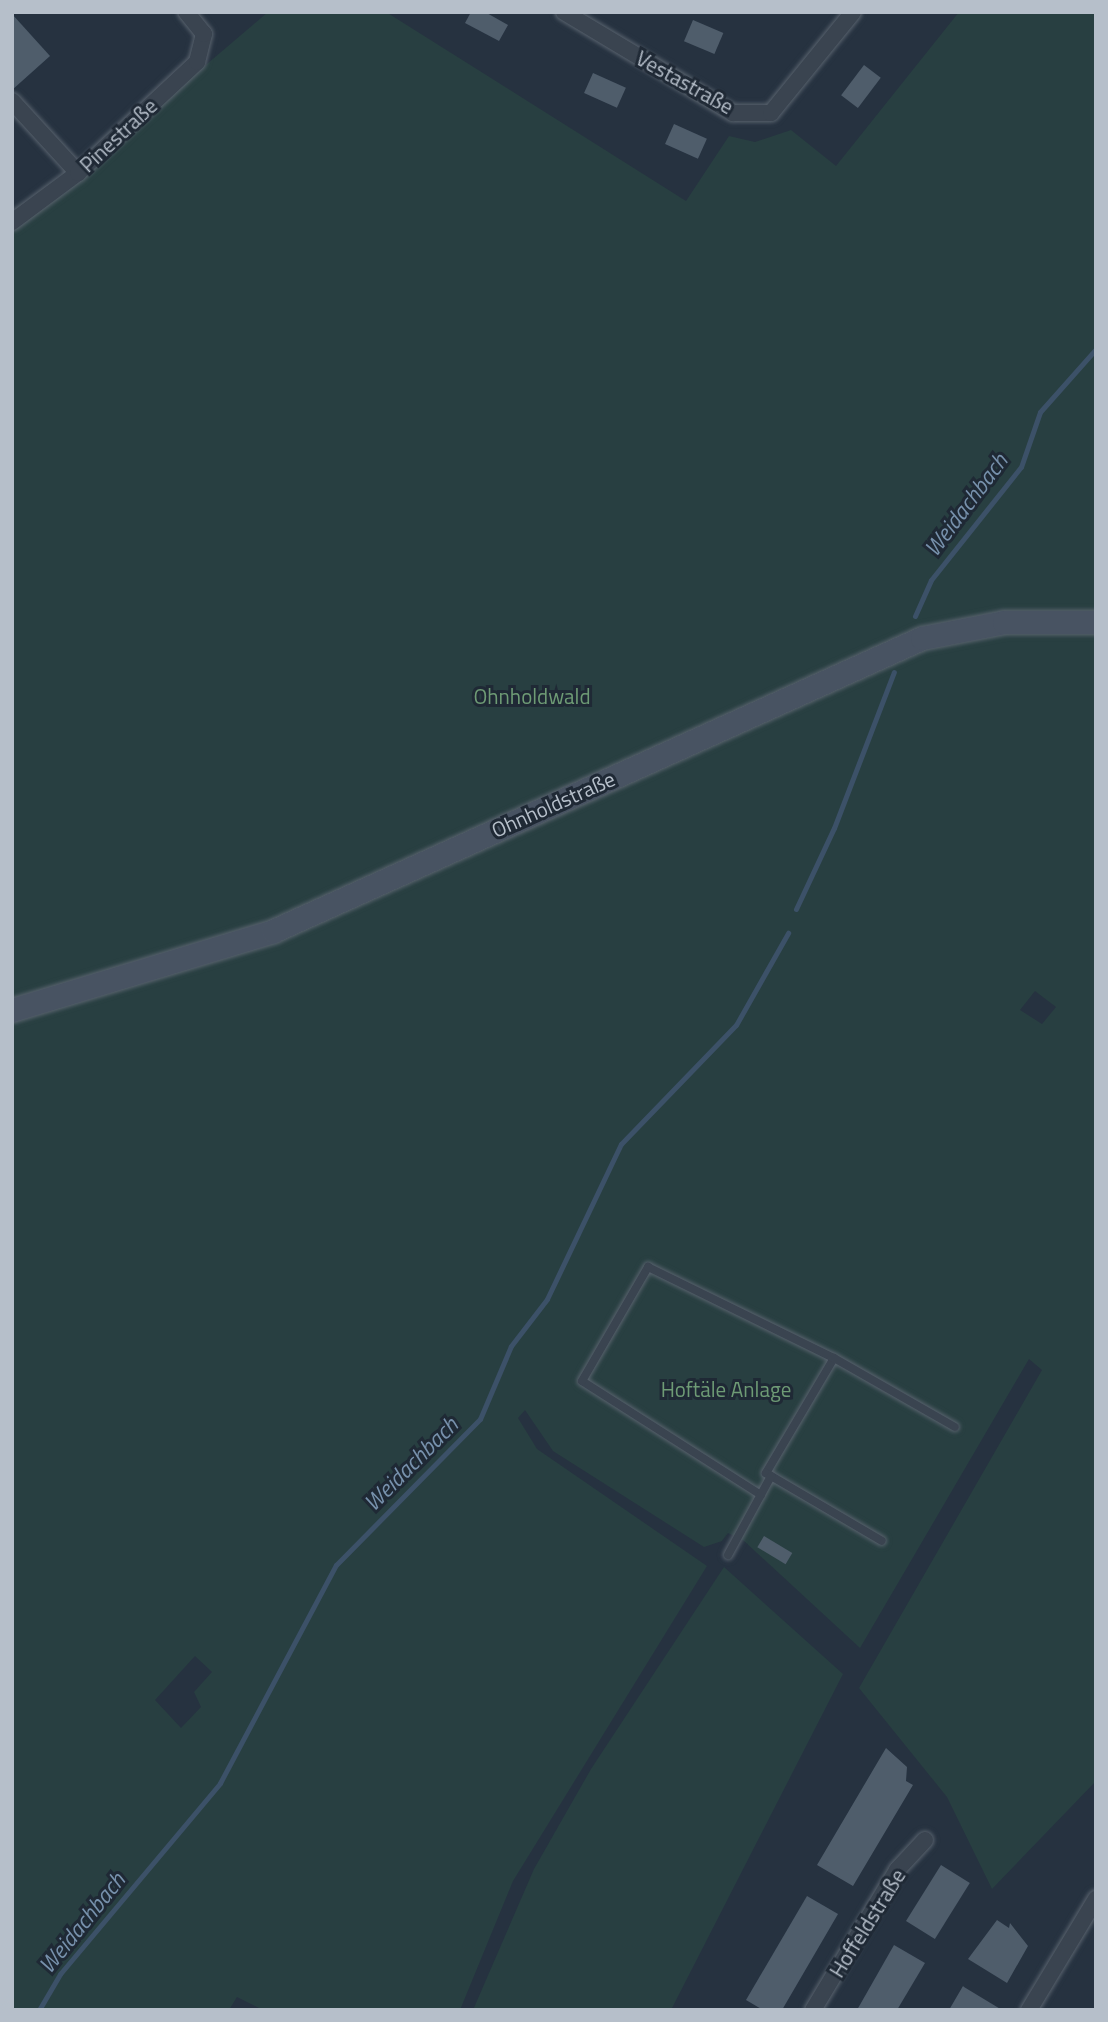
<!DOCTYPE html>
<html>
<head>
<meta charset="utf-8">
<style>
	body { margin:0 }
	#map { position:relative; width:1108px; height:2022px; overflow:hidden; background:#263240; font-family:"Titillium Web",sans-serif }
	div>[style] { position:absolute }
	.green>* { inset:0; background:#283f41 }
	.stream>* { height:5px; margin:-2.5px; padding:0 2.5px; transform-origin:2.5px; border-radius:2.5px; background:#3c5168 }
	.building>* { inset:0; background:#4f5d6b; transform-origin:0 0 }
	.roads { filter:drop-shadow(0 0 2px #58626d) drop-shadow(0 0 2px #58626d) }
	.lane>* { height:8px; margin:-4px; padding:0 4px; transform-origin:4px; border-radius:4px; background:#3a4450 }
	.street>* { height:16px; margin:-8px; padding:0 8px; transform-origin:8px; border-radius:8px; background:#3a4450 }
	.secondary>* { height:23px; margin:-11.5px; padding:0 11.5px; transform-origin:11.5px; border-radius:11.5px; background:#485362 }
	span { translate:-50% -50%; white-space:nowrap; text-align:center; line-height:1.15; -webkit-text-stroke:6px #1f2935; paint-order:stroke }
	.street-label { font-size:21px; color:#b6bfca }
	.park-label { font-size:21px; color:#6e9b75 }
	.water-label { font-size:23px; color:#7791ac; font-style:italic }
	.frame { position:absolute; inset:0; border:14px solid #b6bfca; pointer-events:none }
</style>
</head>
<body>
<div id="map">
	<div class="green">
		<i style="clip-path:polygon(evenodd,268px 12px,386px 12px,686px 201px,729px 136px,755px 142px,791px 130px,836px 166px,959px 12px,1096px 12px,1096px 1781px,992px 1889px,947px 1797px,859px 1688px,1042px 1370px,1029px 1359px,860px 1648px,743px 1540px,728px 1533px,722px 1541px,704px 1547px,553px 1451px,525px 1410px,518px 1418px,537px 1449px,707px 1566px,513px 1881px,460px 2010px,263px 2010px,237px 1997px,229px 2010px,12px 2010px,12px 230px,268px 12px,1035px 991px,1056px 1007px,1042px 1024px,1020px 1010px,1035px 991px,268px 12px,195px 1656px,212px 1672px,194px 1692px,201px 1707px,181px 1728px,155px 1700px,195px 1656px)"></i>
		<i style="clip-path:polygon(724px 1567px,843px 1674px,671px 2010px,473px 2010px,534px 1869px,591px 1769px)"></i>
	</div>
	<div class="stream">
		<i style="left:915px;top:616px;width:39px;rotate:-66deg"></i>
		<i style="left:931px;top:580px;width:144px;rotate:-51.5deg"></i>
		<i style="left:1021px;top:467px;width:58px;rotate:-70.9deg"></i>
		<i style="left:1040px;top:412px;width:84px;rotate:-48.4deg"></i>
		<i style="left:796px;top:909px;width:89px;rotate:-64.9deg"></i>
		<i style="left:834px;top:828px;width:167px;rotate:-69deg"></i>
		<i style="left:39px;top:2010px;width:42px;rotate:-59.7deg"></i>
		<i style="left:60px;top:1974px;width:249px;rotate:-50deg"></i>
		<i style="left:220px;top:1783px;width:247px;rotate:-62deg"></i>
		<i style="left:336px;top:1565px;width:205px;rotate:-45.4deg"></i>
		<i style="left:480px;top:1419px;width:79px;rotate:-67deg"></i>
		<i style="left:511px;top:1346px;width:59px;rotate:-52.5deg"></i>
		<i style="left:547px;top:1299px;width:172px;rotate:-64.5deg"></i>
		<i style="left:621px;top:1144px;width:165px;rotate:-46deg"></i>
		<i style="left:736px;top:1025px;width:106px;rotate:-60.5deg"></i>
	</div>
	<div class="building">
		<i style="clip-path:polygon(471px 12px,485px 12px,508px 25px,499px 41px,465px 23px)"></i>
		<i style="clip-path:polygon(12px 14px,50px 56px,12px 90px)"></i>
		<i style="left:693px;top:20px;width:33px;height:23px;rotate:23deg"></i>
		<i style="left:864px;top:65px;width:21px;height:38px;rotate:37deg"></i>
		<i style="left:593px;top:73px;width:36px;height:22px;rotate:24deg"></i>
		<i style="left:674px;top:124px;width:36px;height:22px;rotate:24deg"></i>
		<i style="left:764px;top:1536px;width:33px;height:13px;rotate:31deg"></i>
		<i style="clip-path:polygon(886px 1748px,907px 1767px,906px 1781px,913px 1785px,853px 1886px,817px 1865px)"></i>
		<i style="left:941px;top:1865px;width:34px;height:66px;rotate:32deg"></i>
		<i style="clip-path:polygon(807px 1896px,838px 1914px,782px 2010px,763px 2010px,746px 2000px)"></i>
		<i style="clip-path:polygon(997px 1920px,1009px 1928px,1010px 1923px,1028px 1946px,1007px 1983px,968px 1959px)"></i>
		<i style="clip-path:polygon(894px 1945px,925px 1963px,897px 2010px,857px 2010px)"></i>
		<i style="clip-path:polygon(963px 1986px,964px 1987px,1002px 2010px,949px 2010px)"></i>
	</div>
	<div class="roads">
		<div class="lane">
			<i style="left:834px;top:1358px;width:134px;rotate:120.6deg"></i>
			<i style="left:766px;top:1473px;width:134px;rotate:30.4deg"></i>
			<i style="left:761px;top:1495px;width:212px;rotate:-147.5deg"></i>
			<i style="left:582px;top:1381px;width:132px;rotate:-59.9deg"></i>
			<i style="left:648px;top:1267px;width:207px;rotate:26.1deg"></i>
			<i style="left:834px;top:1358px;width:139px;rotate:29.7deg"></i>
			<i style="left:728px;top:1555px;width:90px;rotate:-61.4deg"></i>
		</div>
		<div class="street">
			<i style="left:564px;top:12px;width:197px;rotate:30.9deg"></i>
			<i style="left:733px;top:113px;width:38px"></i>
			<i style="left:771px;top:113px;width:130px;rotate:-50.9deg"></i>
			<i style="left:12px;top:101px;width:98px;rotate:47.5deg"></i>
			<i style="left:12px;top:222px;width:82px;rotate:-36.6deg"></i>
			<i style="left:78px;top:173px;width:163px;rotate:-43deg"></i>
			<i style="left:197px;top:62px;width:29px;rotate:-76deg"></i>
			<i style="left:204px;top:34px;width:28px;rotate:-129deg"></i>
			<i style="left:813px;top:2010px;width:163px;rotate:-59deg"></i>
			<i style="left:897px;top:1870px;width:41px;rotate:-47deg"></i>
			<i style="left:1029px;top:2010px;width:130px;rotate:-58.9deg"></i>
		</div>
		<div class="secondary">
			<i style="left:12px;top:1010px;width:273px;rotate:-16.8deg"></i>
			<i style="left:273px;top:931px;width:712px;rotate:-24.3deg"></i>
			<i style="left:922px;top:638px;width:84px;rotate:-11deg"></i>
			<i style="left:1004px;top:622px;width:92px"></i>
		</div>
	</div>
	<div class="street-label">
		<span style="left:685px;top:82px;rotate:29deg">Vestastraße</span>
		<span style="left:118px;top:135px;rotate:-43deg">Pinestraße</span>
		<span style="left:553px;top:804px;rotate:-24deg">Ohnholdstraße</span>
		<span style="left:867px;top:1923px;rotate:-58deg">Hoffeldstraße</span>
	</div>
	<div class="park-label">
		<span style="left:532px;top:696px">Ohnholdwald</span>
		<span style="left:726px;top:1389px">Hoftäle Anlage</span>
	</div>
	<div class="water-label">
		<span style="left:966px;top:505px;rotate:-53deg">Weidachbach</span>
		<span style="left:411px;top:1464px;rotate:-45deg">Weidachbach</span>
		<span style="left:82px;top:1923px;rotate:-51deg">Weidachbach</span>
	</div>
	<div class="frame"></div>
</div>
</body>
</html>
